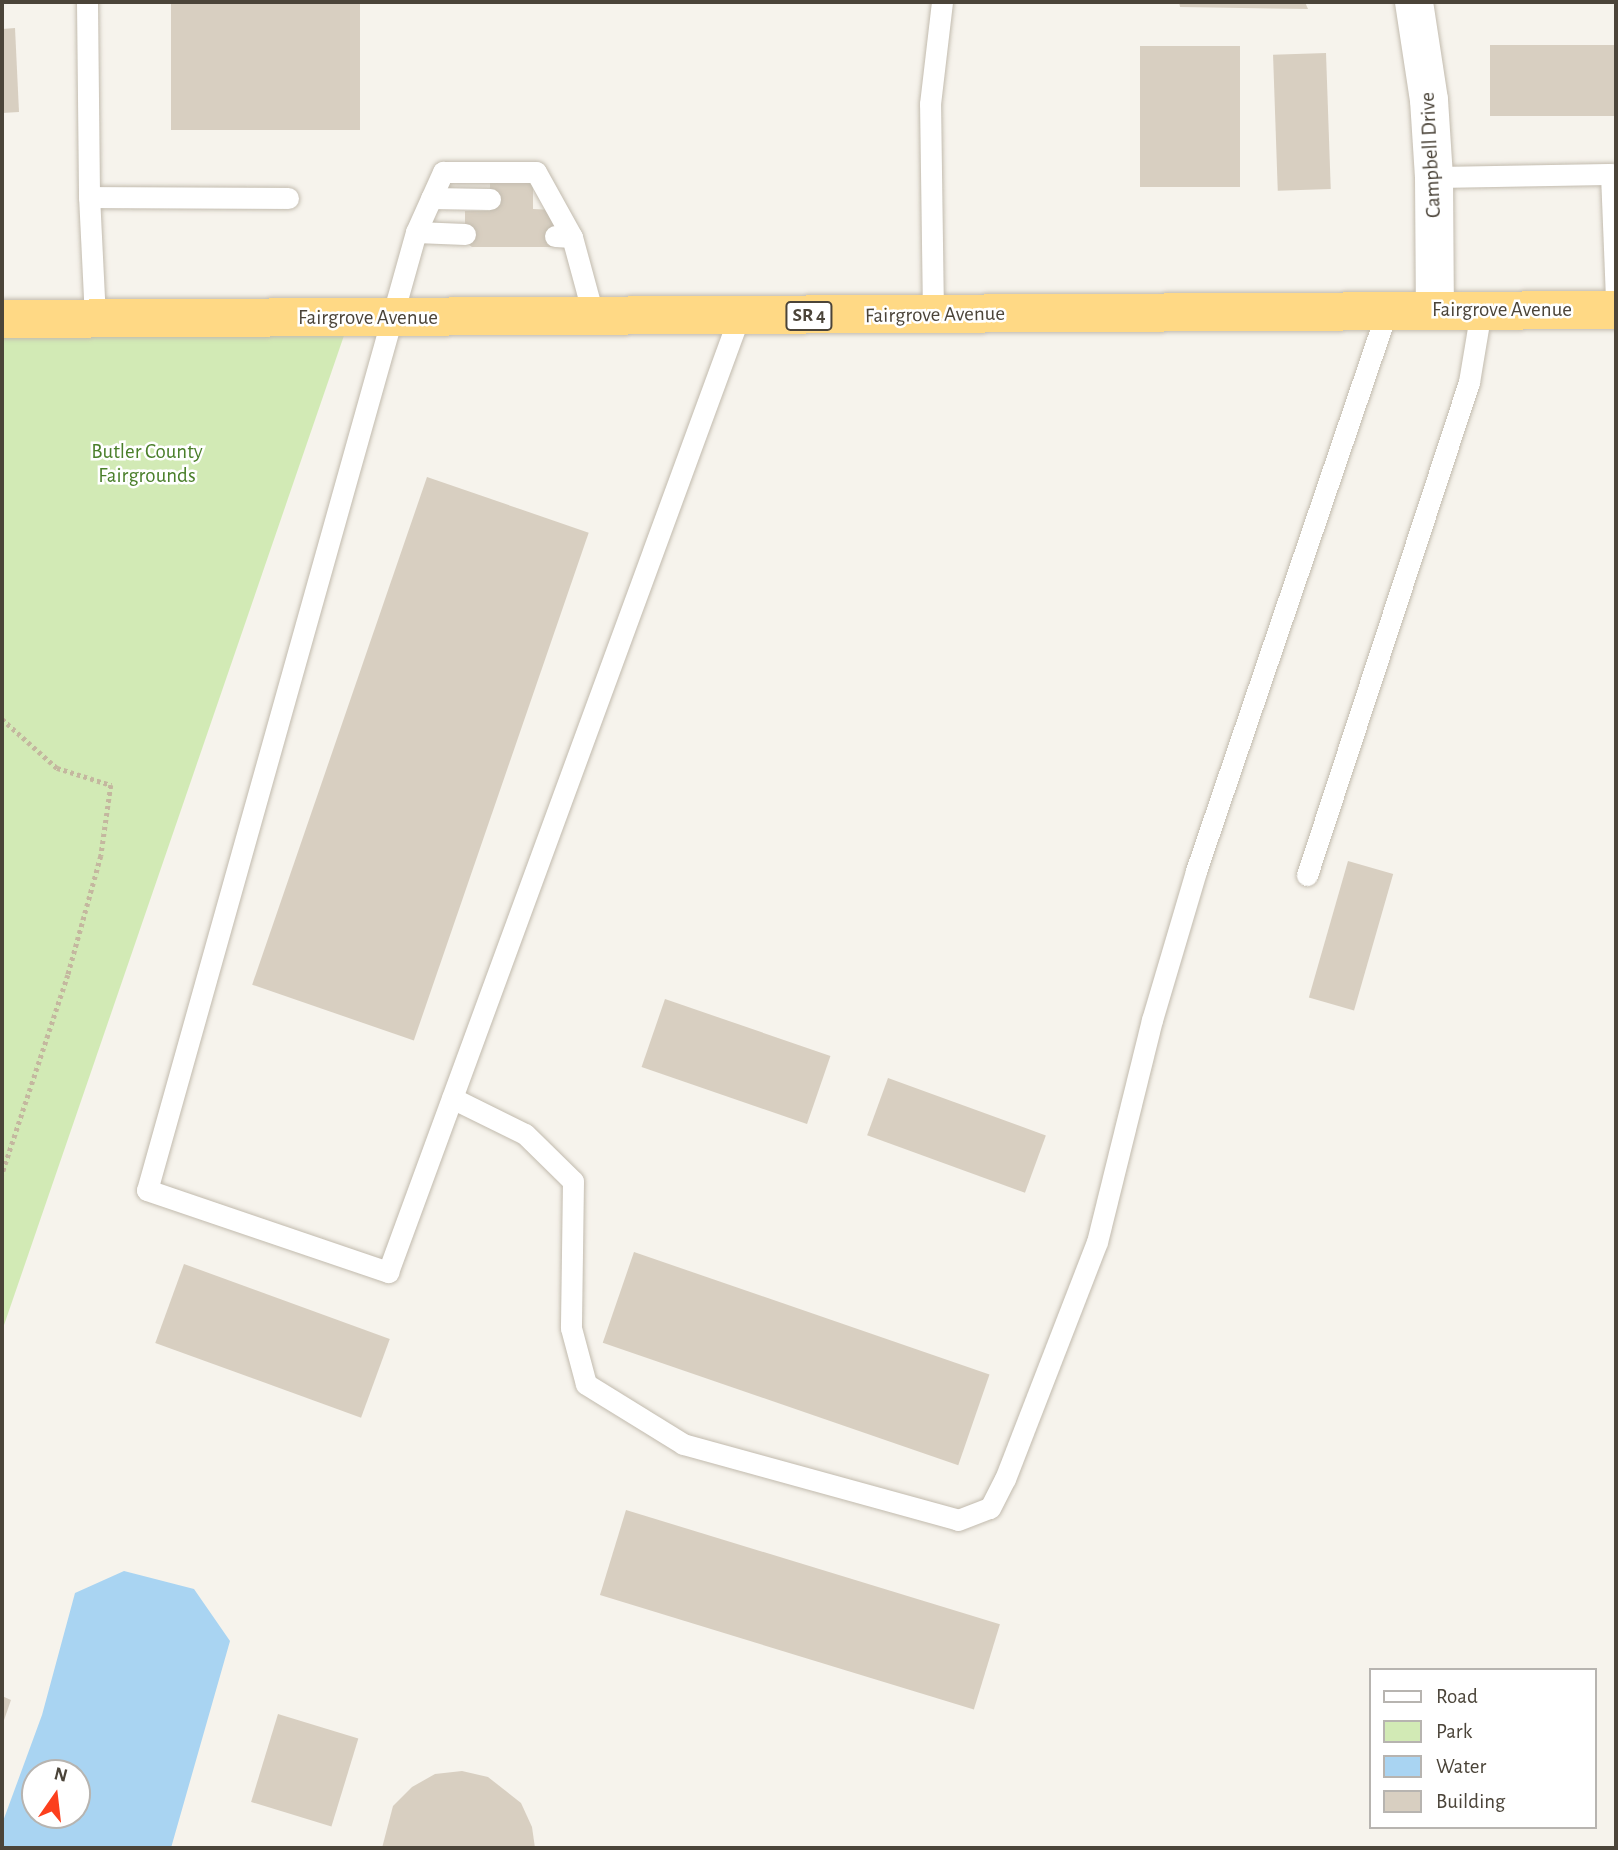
<!DOCTYPE html>
<html>
<head>
<meta charset="utf-8">
<style>
	body { margin:0 }
	#map { position:relative; width:1618px; height:1850px; overflow:hidden; background:#f6f3ec; font-family:"Alegreya Sans",sans-serif }
	div>[style] { position:absolute }
	.green>* { inset:0; background:#d2eab5 }
	.water>* { inset:0; background:#a9d4f2 }
	.building>* { inset:0; background:#d8cfc1; transform-origin:0 0 }
	.path>* { height:4.5px; margin-top:-2.25px; transform-origin:0; background:repeating-linear-gradient(90deg,#c4b79f 0 3.5px,transparent 0 7px) }
	.roads { filter:drop-shadow(0 0 2px #c2bbae) drop-shadow(0 0 2px #c2bbae) }
	.service>* { height:21px; margin:-10.5px; padding:0 10.5px; transform-origin:10.5px; border-radius:10.5px; background:#fff }
	.tertiary>* { height:38px; margin:-19px; padding:0 19px; transform-origin:19px; border-radius:19px; background:#fff }
	.trunk>* { height:38px; margin:-19px; padding:0 19px; transform-origin:19px; border-radius:19px; background:#ffd985 }
	span { translate:-50% -50%; white-space:nowrap; text-align:center; line-height:1.15; -webkit-text-stroke:5px #fff; paint-order:stroke }
	.shield-label span { padding:2px 5px; background:#fff; border:2px solid; border-radius:5px; -webkit-text-stroke-width:0 }
	.shield-label { font-size:19px; color:#4b4439; font-weight:700 }
	.street-label { font-size:21px; color:#4b4439 }
	.park-label { font-size:21px; color:#4a7f2a }
	.frame { position:absolute; inset:0; border:4px solid #4b4439; pointer-events:none }
	.legend { position:absolute; left:1369px; top:1668px; width:228px; height:161px; box-sizing:border-box; background:#fff; border:2px solid #b7b4b0; margin:0; padding:9px 12px; list-style:none; font-size:21px; color:#4b4439 }
	.legend li { display:flex; align-items:center; gap:14px; height:35px }
	.legend b { width:35px; border:2px solid #b7b4b0 }
	.north { position:absolute; left:21px; top:1759px; width:70px; height:70px; box-sizing:border-box; background:#fff; border:2px solid #b7b4b0; border-radius:50%; rotate:14deg; font-size:19px; font-weight:700; line-height:28px; text-align:center; color:#4b4439 }
	.north::after { content:''; display:block; margin:auto; width:24px; height:32px; background:#fc3f1d; clip-path:polygon(50% 0,100% 100%,50% 72%,0 100%) }
</style>
</head>
<body>
<div id="map">
	<div class="green">
		<i style="clip-path:polygon(350px 318px,2px 1331px,2px 319px)"></i>
	</div>
	<div class="water">
		<i style="clip-path:polygon(evenodd,124px 1571px,194px 1589px,230px 1641px,171px 1848px,2px 1848px,2px 1824px,42px 1715px,75px 1593px,124px 1571px,35px 1773px,77px 1773px,77px 1815px,35px 1815px,35px 1773px)"></i>
	</div>
	<div class="building">
		<i style="left:171px;top:2px;width:189px;height:128px"></i>
		<i style="clip-path:polygon(1179px 2px,1305px 2px,1308px 9px,1180px 7px)"></i>
		<i style="clip-path:polygon(15px 28px,19px 112px,2px 113px,2px 29px)"></i>
		<i style="left:1616px;top:45px;width:71px;height:126px;rotate:90deg"></i>
		<i style="left:1140px;top:46px;width:100px;height:141px"></i>
		<i style="left:1326px;top:53px;width:136px;height:53px;rotate:88deg"></i>
		<i style="clip-path:polygon(490px 177px,533px 177px,533px 209px,554px 210px,556px 247px,472px 247px,465px 242px,465px 211px,490px 211px)"></i>
		<i style="left:427px;top:477px;width:171px;height:537px;rotate:19deg"></i>
		<i style="left:1348px;top:861px;width:47px;height:142px;rotate:16deg"></i>
		<i style="left:665px;top:999px;width:175px;height:72px;rotate:19deg"></i>
		<i style="left:888px;top:1078px;width:168px;height:61px;rotate:20deg"></i>
		<i style="left:634px;top:1252px;width:376px;height:96px;rotate:19deg"></i>
		<i style="left:184px;top:1264px;width:219px;height:84px;rotate:20deg"></i>
		<i style="left:626px;top:1510px;width:391px;height:89px;rotate:17deg"></i>
		<i style="clip-path:polygon(2px 1696px,11px 1700px,2px 1726px)"></i>
		<i style="left:278px;top:1714px;width:84px;height:92px;rotate:17deg"></i>
		<i style="clip-path:polygon(462px 1771px,488px 1777px,521px 1803px,532px 1827px,535px 1848px,382px 1848px,393px 1806px,412px 1787px,435px 1774px)"></i>
	</div>
	<div class="path">
		<i style="left:2px;top:719px;width:74px;rotate:41.7deg"></i>
		<i style="left:57px;top:768px;width:57px;rotate:17.5deg"></i>
		<i style="left:111px;top:785px;width:72px;rotate:98deg"></i>
		<i style="left:101px;top:856px;width:123px;rotate:105.5deg"></i>
		<i style="left:68px;top:975px;width:210px;rotate:108.3deg"></i>
	</div>
	<div class="roads">
		<div class="service">
			<i style="left:87px;top:2px;width:195px;rotate:89.4deg"></i>
			<i style="left:1434px;top:177px;width:177px;rotate:-1deg"></i>
			<i style="left:1611px;top:174px;width:123px;rotate:87.7deg"></i>
			<i style="left:431px;top:198px;width:59px;rotate:1deg"></i>
			<i style="left:416px;top:232px;width:66px;rotate:-65.8deg"></i>
			<i style="left:443px;top:172px;width:93px"></i>
			<i style="left:536px;top:172px;width:74px;rotate:61deg"></i>
			<i style="left:572px;top:237px;width:17px;rotate:-177deg"></i>
			<i style="left:465px;top:234px;width:49px;rotate:-177.7deg"></i>
			<i style="left:416px;top:232px;width:995px;rotate:105.68deg"></i>
			<i style="left:147px;top:1190px;width:255px;rotate:18.8deg"></i>
			<i style="left:388px;top:1272px;width:1017px;rotate:-69.82deg"></i>
			<i style="left:572px;top:237px;width:84px;rotate:74.8deg"></i>
			<i style="left:933px;top:314px;width:210px;rotate:-90.8deg"></i>
			<i style="left:930px;top:104px;width:103px;rotate:-83.3deg"></i>
			<i style="left:95px;top:318px;width:121px;rotate:-92.8deg"></i>
			<i style="left:89px;top:197px;width:199px;rotate:0.3deg"></i>
			<i style="left:1307px;top:875px;width:519px;rotate:-71.81deg"></i>
			<i style="left:1469px;top:382px;width:73px;rotate:-80.5deg"></i>
			<i style="left:452px;top:1098px;width:81px;rotate:26.3deg"></i>
			<i style="left:525px;top:1134px;width:67px;rotate:44.4deg"></i>
			<i style="left:573px;top:1181px;width:147px;rotate:90.8deg"></i>
			<i style="left:571px;top:1328px;width:58px;rotate:75deg"></i>
			<i style="left:586px;top:1384px;width:114px;rotate:31.7deg"></i>
			<i style="left:683px;top:1444px;width:285px;rotate:15.4deg"></i>
			<i style="left:958px;top:1520px;width:34px;rotate:-21deg"></i>
			<i style="left:990px;top:1508px;width:33px;rotate:-63deg"></i>
			<i style="left:1005px;top:1479px;width:254px;rotate:-68.8deg"></i>
			<i style="left:1097px;top:1242px;width:229px;rotate:-76.1deg"></i>
			<i style="left:1152px;top:1020px;width:155px;rotate:-73.5deg"></i>
			<i style="left:1196px;top:871px;width:592px;rotate:-71.17deg"></i>
		</div>
		<div class="tertiary">
			<i style="left:1414px;top:2px;width:99px;rotate:81.3deg"></i>
			<i style="left:1429px;top:100px;width:77px;rotate:86.3deg"></i>
			<i style="left:1434px;top:177px;width:133px;rotate:89.6deg"></i>
		</div>
		<div class="trunk">
			<i style="left:2px;top:319px;width:1614px;rotate:-0.32deg"></i>
		</div>
	</div>
	<div class="shield-label">
		<span style="left:809px;top:316px">SR 4</span>
	</div>
	<div class="street-label">
		<span style="left:1431px;top:155px;rotate:-93deg">Campbell Drive</span>
		<span style="left:1502px;top:310px">Fairgrove Avenue</span>
		<span style="left:935px;top:315px;rotate:-1deg">Fairgrove Avenue</span>
		<span style="left:368px;top:318px">Fairgrove Avenue</span>
	</div>
	<div class="park-label">
		<span style="left:147px;top:464px">Butler County<br>Fairgrounds</span>
	</div>
	<div class="frame"></div>
	<ul class="legend">
	<li><b style="height:9px;background:#fff"></b>Road</li>
	<li><b style="height:19px;background:#d2eab5"></b>Park</li>
	<li><b style="height:19px;background:#a9d4f2"></b>Water</li>
	<li><b style="height:19px;background:#d8cfc1"></b>Building</li>
	</ul>
	<div class="north">N</div>
</div>
</body>
</html>
